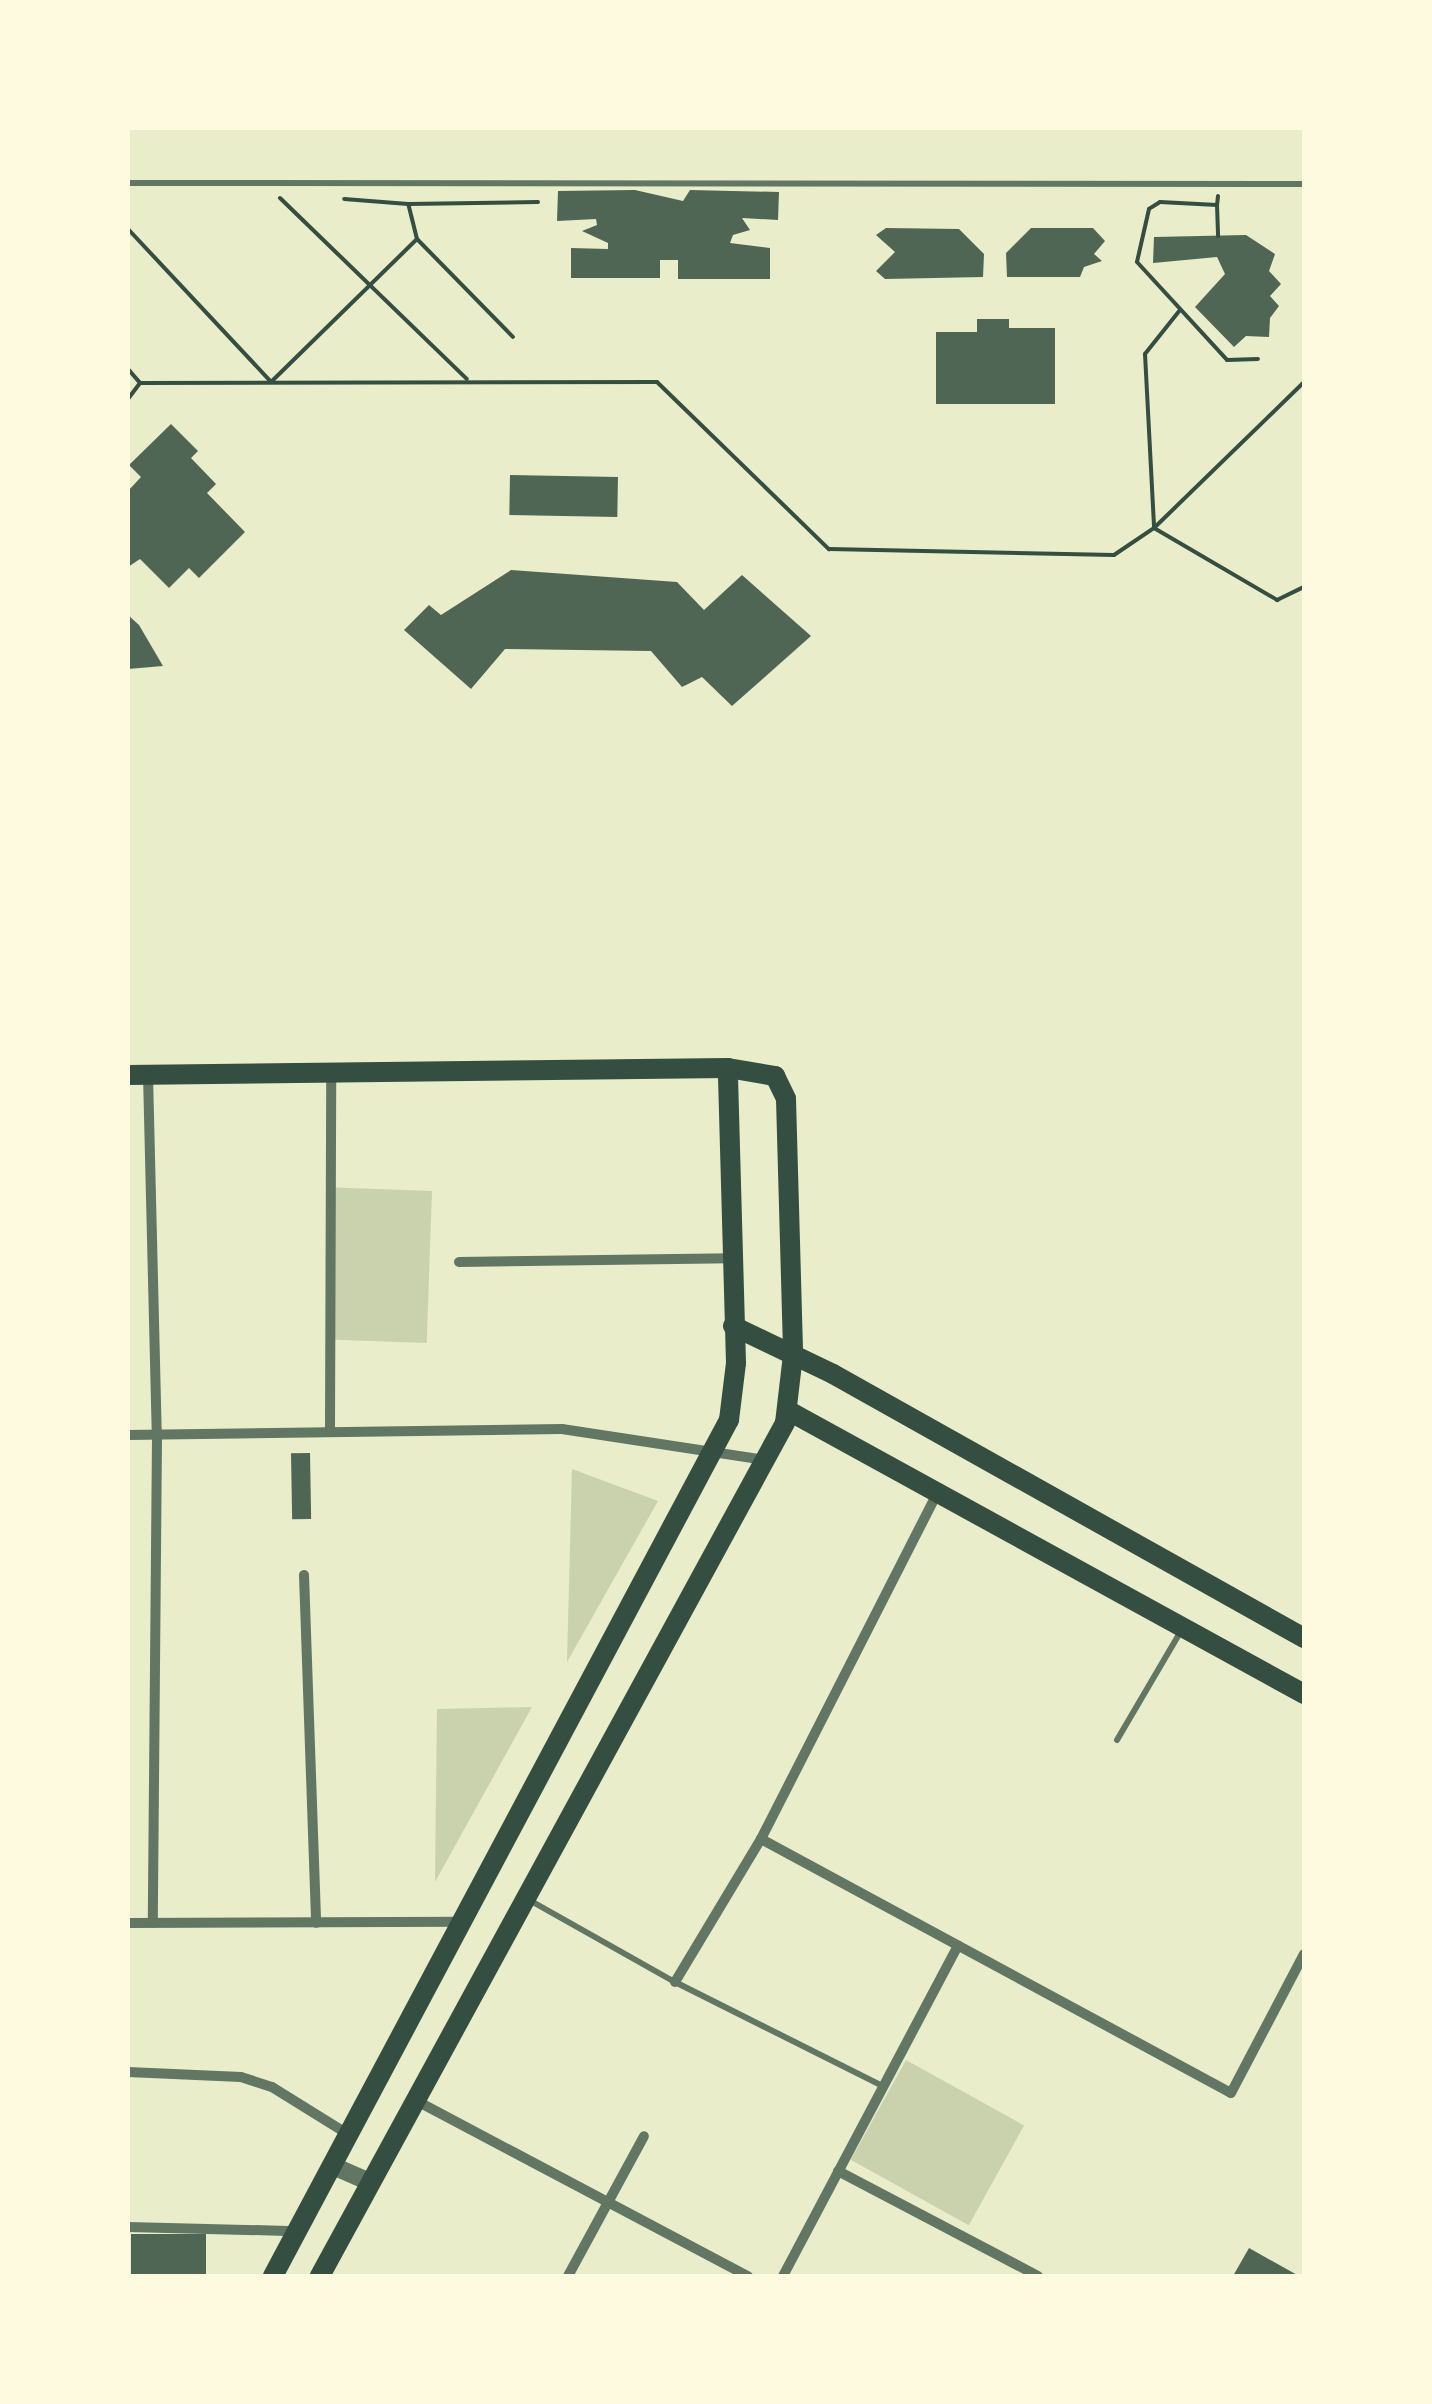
<!DOCTYPE html>
<html>
<head>
<meta charset="utf-8">
<style>
	body { margin:0 }
	#map { position:relative; width:1432px; height:2404px; overflow:hidden; background:#e9edc9; font-family:Commissioner,sans-serif }
	div>[style] { position:absolute }
	.green>* { inset:0; background:#cad2ad; transform-origin:0 0 }
	.building>* { inset:0; background:#4f6655; transform-origin:0 0 }
	.path>* { height:4px; margin:-2px; padding:0 2px; transform-origin:2px; border-radius:2px; background:#344e41 }
	.service>* { height:6px; margin:-3px; padding:0 3px; transform-origin:3px; border-radius:3px; background:#617663 }
	.minor>* { height:10px; margin:-5px; padding:0 5px; transform-origin:5px; border-radius:5px; background:#617663 }
	.tertiary>* { height:18px; margin:-9px; padding:0 9px; transform-origin:9px; border-radius:9px; background:#617663 }
	.secondary>* { height:20px; margin:-10px; padding:0 10px; transform-origin:10px; border-radius:10px; background:#344e41 }
	span { translate:-50% -50%; white-space:nowrap; text-align:center; line-height:1.15; -webkit-text-stroke:8px #fefae0; paint-order:stroke }
	.frame { position:absolute; inset:0; border:130px solid #fefae0; pointer-events:none }
</style>
</head>
<body>
<div id="map">
	<div class="green">
		<i style="left:432px;top:1191px;width:152px;height:97px;rotate:92deg"></i>
		<i style="clip-path:polygon(572px 1469px,658px 1501px,567px 1662px)"></i>
		<i style="clip-path:polygon(532px 1707px,435px 1882px,437px 1709px)"></i>
		<i style="left:906px;top:2060px;width:135px;height:114px;rotate:29deg"></i>
	</div>
	<div class="building">
		<i style="clip-path:polygon(635px 190px,683px 201px,690px 190px,779px 192px,778px 220px,742px 218px,750px 230px,733px 235px,730px 243px,770px 248px,770px 279px,678px 279px,678px 260px,660px 260px,660px 278px,571px 278px,571px 248px,608px 249px,608px 243px,582px 231px,597px 225px,596px 219px,557px 221px,558px 191px)"></i>
		<i style="clip-path:polygon(886px 228px,959px 229px,984px 254px,983px 277px,885px 279px,876px 271px,895px 252px,876px 235px)"></i>
		<i style="clip-path:polygon(1031px 228px,1093px 228px,1105px 241px,1094px 254px,1102px 261px,1084px 267px,1080px 277px,1007px 277px,1006px 253px)"></i>
		<i style="clip-path:polygon(1246px 235px,1275px 254px,1269px 271px,1281px 284px,1270px 296px,1279px 306px,1270px 318px,1269px 337px,1246px 336px,1234px 347px,1195px 307px,1225px 274px,1217px 257px,1153px 263px,1154px 237px)"></i>
		<i style="clip-path:polygon(977px 319px,1009px 319px,1009px 328px,1055px 328px,1055px 404px,936px 404px,936px 332px,977px 332px)"></i>
		<i style="clip-path:polygon(171px 424px,198px 451px,191px 458px,216px 484px,207px 493px,245px 532px,199px 578px,189px 568px,169px 588px,140px 559px,128px 567px,128px 491px,141px 477px,129px 465px)"></i>
		<i style="left:510px;top:475px;width:108px;height:40px;rotate:1deg"></i>
		<i style="clip-path:polygon(511px 570px,677px 582px,704px 610px,742px 575px,811px 636px,732px 706px,702px 677px,682px 687px,651px 651px,505px 649px,471px 689px,404px 630px,429px 605px,441px 615px)"></i>
		<i style="clip-path:polygon(128px 615px,139px 625px,163px 666px,128px 669px)"></i>
		<i style="left:310px;top:1453px;width:66px;height:19px;rotate:89deg"></i>
		<i style="left:131px;top:2234px;width:75px;height:42px"></i>
		<i style="clip-path:polygon(1249px 2248px,1299px 2276px,1233px 2276px)"></i>
	</div>
	<div class="path">
		<i style="left:1218px;top:196px;width:9px;rotate:96deg"></i>
		<i style="left:1217px;top:205px;width:57px;rotate:-177deg"></i>
		<i style="left:1160px;top:202px;width:13px;rotate:148deg"></i>
		<i style="left:1149px;top:209px;width:54px;rotate:102.8deg"></i>
		<i style="left:1137px;top:262px;width:133px;rotate:47.4deg"></i>
		<i style="left:1227px;top:360px;width:31px;rotate:-2deg"></i>
		<i style="left:280px;top:198px;width:260px;rotate:44.1deg"></i>
		<i style="left:408px;top:204px;width:130px;rotate:-0.9deg"></i>
		<i style="left:1217px;top:205px;width:31px;rotate:88deg"></i>
		<i style="left:128px;top:229px;width:209px;rotate:46.9deg"></i>
		<i style="left:271px;top:382px;width:204px;rotate:-44.4deg"></i>
		<i style="left:417px;top:239px;width:36px;rotate:-104deg"></i>
		<i style="left:408px;top:204px;width:64px;rotate:-175.5deg"></i>
		<i style="left:417px;top:239px;width:137px;rotate:45.6deg"></i>
		<i style="left:1180px;top:310px;width:56px;rotate:128.5deg"></i>
		<i style="left:1145px;top:354px;width:174px;rotate:87deg"></i>
		<i style="left:1154px;top:528px;width:143px;rotate:30.3deg"></i>
		<i style="left:1277px;top:600px;width:30px;rotate:-26deg"></i>
		<i style="left:128px;top:369px;width:18px;rotate:49deg"></i>
		<i style="left:140px;top:383px;width:20px;rotate:127deg"></i>
		<i style="left:140px;top:383px;width:517px;rotate:-0.11deg"></i>
		<i style="left:657px;top:382px;width:240px;rotate:44.2deg"></i>
		<i style="left:829px;top:549px;width:285px;rotate:1.2deg"></i>
		<i style="left:1114px;top:555px;width:48px;rotate:-34deg"></i>
		<i style="left:1154px;top:528px;width:209px;rotate:-44.2deg"></i>
	</div>
	<div class="service">
		<i style="left:128px;top:183px;width:1176px;rotate:0.05deg"></i>
		<i style="left:1117px;top:1740px;width:129px;rotate:-59.6deg"></i>
		<i style="left:531px;top:1901px;width:165px;rotate:29.4deg"></i>
		<i style="left:675px;top:1982px;width:233px;rotate:26.6deg"></i>
	</div>
	<div class="minor">
		<i style="left:148px;top:1075px;width:362px;rotate:88.6deg"></i>
		<i style="left:157px;top:1437px;width:486px;rotate:90.5deg"></i>
		<i style="left:459px;top:1262px;width:273px;rotate:-0.8deg"></i>
		<i style="left:330px;top:1428px;width:355px;rotate:-89.8deg"></i>
		<i style="left:128px;top:1435px;width:434px;rotate:-0.8deg"></i>
		<i style="left:562px;top:1429px;width:204px;rotate:8.7deg"></i>
		<i style="left:304px;top:1575px;width:348px;rotate:88deg"></i>
		<i style="left:761px;top:1839px;width:534px;rotate:28.39deg"></i>
		<i style="left:1231px;top:2093px;width:157px;rotate:-62.3deg"></i>
		<i style="left:128px;top:1923px;width:333px;rotate:-0.2deg"></i>
		<i style="left:675px;top:1982px;width:167px;rotate:-59deg"></i>
		<i style="left:761px;top:1839px;width:390px;rotate:-63deg"></i>
		<i style="left:128px;top:2072px;width:113px;rotate:2.5deg"></i>
		<i style="left:241px;top:2077px;width:33px;rotate:18deg"></i>
		<i style="left:272px;top:2087px;width:91px;rotate:31.9deg"></i>
		<i style="left:415px;top:2100px;width:377px;rotate:27.9deg"></i>
		<i style="left:838px;top:2171px;width:226px;rotate:27.7deg"></i>
		<i style="left:128px;top:2227px;width:169px;rotate:1.4deg"></i>
		<i style="left:568px;top:2276px;width:159px;rotate:-61.5deg"></i>
		<i style="left:783px;top:2276px;width:374px;rotate:-62.1deg"></i>
	</div>
	<div class="tertiary">
		<i style="left:333px;top:2166px;width:40px;rotate:23.4deg"></i>
	</div>
	<div class="secondary">
		<i style="left:128px;top:1075px;width:600px;rotate:-0.67deg"></i>
		<i style="left:728px;top:1068px;width:48px;rotate:9.7deg"></i>
		<i style="left:775px;top:1076px;width:25px;rotate:64deg"></i>
		<i style="left:786px;top:1099px;width:256px;rotate:88.4deg"></i>
		<i style="left:793px;top:1355px;width:68px;rotate:96.7deg"></i>
		<i style="left:785px;top:1423px;width:972px;rotate:118.6deg"></i>
		<i style="left:733px;top:1326px;width:111px;rotate:25.6deg"></i>
		<i style="left:833px;top:1374px;width:540px;rotate:29.27deg"></i>
		<i style="left:787px;top:1410px;width:590px;rotate:28.78deg"></i>
		<i style="left:273px;top:2276px;width:970px;rotate:-61.96deg"></i>
		<i style="left:729px;top:1420px;width:57px;rotate:-83deg"></i>
		<i style="left:736px;top:1363px;width:295px;rotate:-91.6deg"></i>
	</div>
	<div class="frame"></div>
</div>
</body>
</html>
